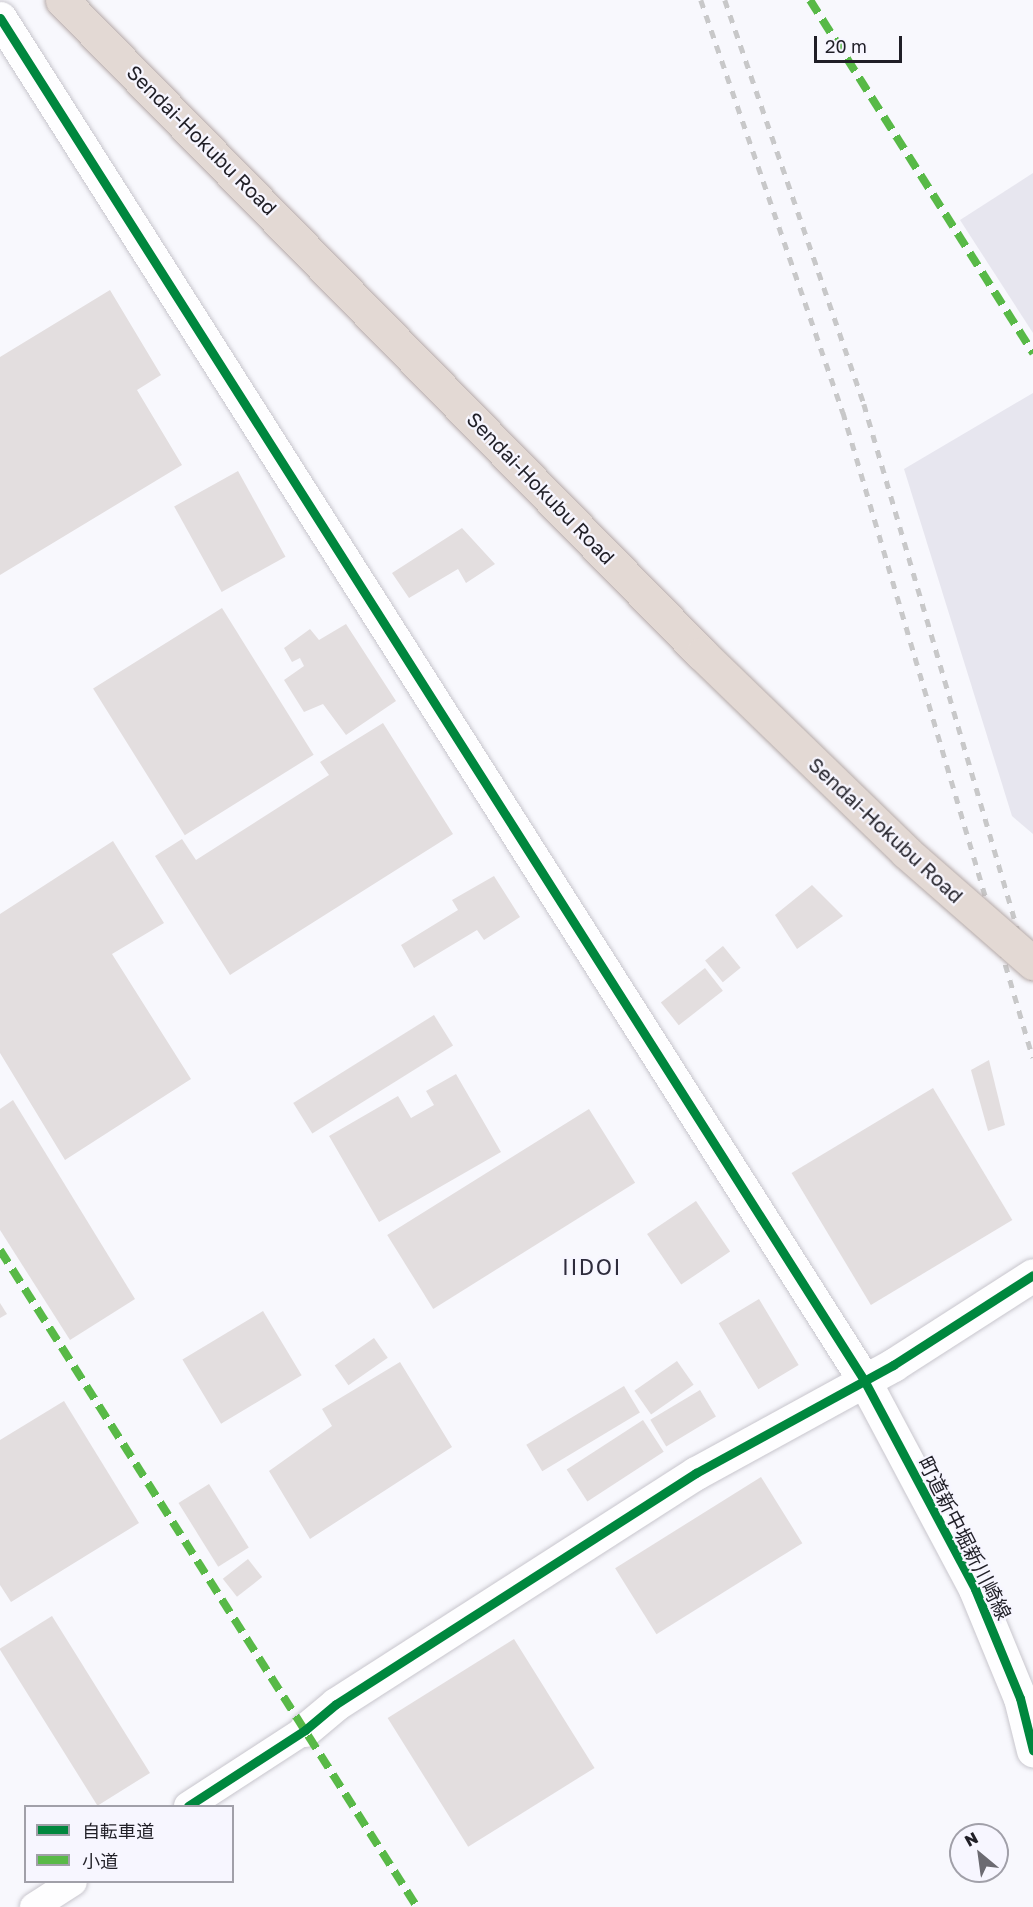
<!DOCTYPE html>
<html>
<head>
<meta charset="utf-8">
<style>
	body { margin:0 }
	#map { position:relative; width:1033px; height:1907px; overflow:hidden; background:#f8f8fd; font-family:"Golos Text","Noto Sans JP",sans-serif }
	div>[style] { position:absolute }
	.built>* { inset:0; background:#e7e6ef }
	.building>* { inset:0; background:#e3dedf; transform-origin:0 0 }
	.roads { filter:drop-shadow(0 0 2px #c8c6cd) drop-shadow(0 0 2px #c8c6cd) }
	.street>* { height:28px; margin:-14px; padding:0 14px; transform-origin:14px; border-radius:14px; background:#fefeff }
	.secondary>* { height:33px; margin:-16.5px; padding:0 16.5px; transform-origin:16.5px; border-radius:16.5px; background:#fefeff }
	.rail>* { height:4.5px; margin-top:-2.25px; transform-origin:0; background:repeating-linear-gradient(90deg,#c8c8c9 0 8px,transparent 0 16px) }
	.bridges { filter:drop-shadow(0 0 2px #b5aaa8) drop-shadow(0 0 2px #b5aaa8) }
	.highway-bridge>* { height:33px; margin:-16.5px; padding:0 16.5px; transform-origin:16.5px; border-radius:16.5px; background:#e3d9d4 }
	.quiet>* { height:8px; margin-top:-4px; transform-origin:0; background:repeating-linear-gradient(90deg,#58b947 0 15px,transparent 0 23px) }
	.cycleway>* { height:9px; margin:-4.5px; padding:0 4.5px; transform-origin:4.5px; border-radius:4.5px; background:#00873e }
	span { translate:-50% -50%; white-space:nowrap; text-align:center; line-height:1.15; -webkit-text-stroke:4.5px #f7f6ff; paint-order:stroke }
	.street-label { font-size:20px; color:#201f27 }
	.quarter-label { font-size:22px; color:#2e2c3c; letter-spacing:1.5px }
	.legend { position:absolute; left:24px; top:1805px; width:210px; height:78px; box-sizing:border-box; background:#f7f6ff; border:2px solid #a1a0a9; margin:0; padding:8px 10px; list-style:none; font-size:18px; color:#201f27 }
	.legend li { display:flex; align-items:center; gap:12px; height:30px }
	.legend b { width:30px; border:2px solid #a1a0a9 }
	.north { position:absolute; left:949px; top:1823px; width:60px; height:60px; box-sizing:border-box; background:#f7f6ff; border:2px solid #a1a0a9; border-radius:50%; rotate:331deg; font-size:16px; font-weight:700; line-height:24px; text-align:center; color:#201f27 }
	.north::after { content:''; display:block; margin:auto; width:21px; height:27px; background:#6c6b72; clip-path:polygon(50% 0,100% 100%,50% 72%,0 100%) }
	.scale { position:absolute; left:814px; top:36px; width:88px; height:27px; box-sizing:border-box; border:3px solid #201f27; border-top:0; padding-left:8px; font-size:18px; line-height:21px; white-space:nowrap; color:#201f27; -webkit-text-stroke:4px #f7f6ff; paint-order:stroke }
</style>
</head>
<body>
<div id="map">
	<div class="built">
		<i style="clip-path:polygon(1033px 173px,1033px 333px,960px 220px)"></i>
		<i style="clip-path:polygon(1033px 393px,1033px 834px,1012px 816px,904px 469px)"></i>
	</div>
	<div class="building">
		<i style="clip-path:polygon(110px 290px,161px 375px,137px 390px,182px 465px,0 575px,0 357px)"></i>
		<i style="left:238px;top:471px;width:98px;height:73px;rotate:61deg"></i>
		<i style="clip-path:polygon(462px 528px,495px 564px,466px 583px,458px 569px,409px 598px,392px 573px)"></i>
		<i style="left:222px;top:608px;width:173px;height:152px;rotate:58deg"></i>
		<i style="clip-path:polygon(346px 624px,396px 701px,346px 735px,323px 704px,304px 712px,284px 680px,304px 666px,300px 658px,292px 662px,284px 648px,310px 629px,319px 640px)"></i>
		<i style="clip-path:polygon(383px 723px,453px 834px,230px 975px,155px 856px,182px 839px,196px 860px,329px 775px,320px 762px)"></i>
		<i style="clip-path:polygon(113px 841px,164px 923px,112px 954px,191px 1079px,65px 1160px,0 1053px,0 914px)"></i>
		<i style="clip-path:polygon(494px 876px,520px 917px,484px 940px,477px 930px,414px 968px,401px 945px,458px 910px,452px 900px)"></i>
		<i style="clip-path:polygon(812px 885px,843px 916px,797px 949px,775px 915px)"></i>
		<i style="left:723px;top:946px;width:28px;height:23px;rotate:51deg"></i>
		<i style="left:705px;top:968px;width:29px;height:56px;rotate:52deg"></i>
		<i style="left:434px;top:1015px;width:36px;height:166px;rotate:58deg"></i>
		<i style="clip-path:polygon(989px 1060px,1005px 1125px,988px 1131px,971px 1070px)"></i>
		<i style="clip-path:polygon(456px 1074px,501px 1152px,379px 1222px,329px 1136px,398px 1096px,411px 1118px,434px 1105px,426px 1091px)"></i>
		<i style="left:933px;top:1088px;width:154px;height:165px;rotate:59deg"></i>
		<i style="clip-path:polygon(13px 1100px,135px 1299px,70px 1340px,0 1230px,0 1109px)"></i>
		<i style="left:589px;top:1109px;width:87px;height:238px;rotate:58deg"></i>
		<i style="left:696px;top:1201px;width:61px;height:59px;rotate:56deg"></i>
		<i style="left:759px;top:1299px;width:77px;height:47px;rotate:59deg"></i>
		<i style="clip-path:polygon(0 1303px,7px 1314px,0 1318px)"></i>
		<i style="left:263px;top:1311px;width:75px;height:94px;rotate:59deg"></i>
		<i style="left:374px;top:1338px;width:24px;height:48px;rotate:55deg"></i>
		<i style="left:677px;top:1361px;width:29px;height:52px;rotate:55deg"></i>
		<i style="clip-path:polygon(400px 1362px,452px 1447px,310px 1539px,269px 1471px,332px 1426px,322px 1409px)"></i>
		<i style="left:624px;top:1386px;width:31px;height:114px;rotate:59deg"></i>
		<i style="left:700px;top:1390px;width:31px;height:58px;rotate:59deg"></i>
		<i style="clip-path:polygon(64px 1401px,139px 1523px,11px 1602px,0 1585px,0 1440px)"></i>
		<i style="left:643px;top:1420px;width:38px;height:91px;rotate:57deg"></i>
		<i style="left:761px;top:1477px;width:78px;height:172px;rotate:58deg"></i>
		<i style="left:209px;top:1484px;width:75px;height:36px;rotate:58deg"></i>
		<i style="left:248px;top:1559px;width:23px;height:32px;rotate:52deg"></i>
		<i style="left:52px;top:1616px;width:185px;height:62px;rotate:58deg"></i>
		<i style="left:514px;top:1639px;width:152px;height:149px;rotate:58deg"></i>
	</div>
	<div class="roads">
		<div class="street">
			<i style="left:188px;top:1806px;width:140px;rotate:-33deg"></i>
			<i style="left:34px;top:1907px;width:46px;rotate:-32.7deg"></i>
		</div>
		<div class="secondary">
			<i style="left:0;top:18px;width:1613px;rotate:57.61deg"></i>
			<i style="left:864px;top:1380px;width:237px;rotate:62deg"></i>
			<i style="left:975px;top:1589px;width:118px;rotate:67.6deg"></i>
			<i style="left:1020px;top:1698px;width:54px;rotate:76deg"></i>
			<i style="left:305px;top:1730px;width:40px;rotate:-40deg"></i>
			<i style="left:336px;top:1704px;width:428px;rotate:-32.7deg"></i>
			<i style="left:696px;top:1473px;width:225px;rotate:-28.7deg"></i>
			<i style="left:893px;top:1365px;width:166px;rotate:-32.7deg"></i>
		</div>
	</div>
	<div class="rail">
		<i style="left:701px;top:0;width:436px;rotate:71deg"></i>
		<i style="left:843px;top:412px;width:673px;rotate:73.61deg"></i>
		<i style="left:725px;top:0;width:427px;rotate:71deg"></i>
		<i style="left:864px;top:404px;width:602px;rotate:73.7deg"></i>
	</div>
	<div class="bridges">
		<div class="highway-bridge">
			<i style="left:62px;top:0;width:915px;rotate:45.62deg"></i>
			<i style="left:702px;top:654px;width:284px;rotate:44.1deg"></i>
			<i style="left:906px;top:852px;width:169px;rotate:41.2deg"></i>
		</div>
	</div>
	<div class="quiet">
		<i style="left:810px;top:0;width:418px;rotate:57.7deg"></i>
		<i style="left:0;top:1250px;width:778px;rotate:57.6deg"></i>
	</div>
	<div class="cycleway">
		<i style="left:0;top:18px;width:1613px;rotate:57.61deg"></i>
		<i style="left:864px;top:1380px;width:237px;rotate:62deg"></i>
		<i style="left:975px;top:1589px;width:118px;rotate:67.6deg"></i>
		<i style="left:1020px;top:1698px;width:54px;rotate:76deg"></i>
		<i style="left:188px;top:1806px;width:140px;rotate:-33deg"></i>
		<i style="left:305px;top:1730px;width:40px;rotate:-40deg"></i>
		<i style="left:336px;top:1704px;width:428px;rotate:-32.7deg"></i>
		<i style="left:696px;top:1473px;width:225px;rotate:-28.7deg"></i>
		<i style="left:893px;top:1365px;width:166px;rotate:-32.7deg"></i>
	</div>
	<div class="street-label">
		<span style="left:202px;top:140px;rotate:45deg">Sendai-Hokubu Road</span>
		<span style="left:541px;top:488px;rotate:46deg">Sendai-Hokubu Road</span>
		<span style="left:886px;top:830px;rotate:43deg">Sendai-Hokubu Road</span>
		<span style="left:965px;top:1538px;rotate:63deg">町道新中堀新川崎線</span>
	</div>
	<div class="quarter-label">
		<span style="left:592px;top:1267px">IIDOI</span>
	</div>
	<ul class="legend">
	<li><b style="height:8px;background:#00873e"></b>自転車道</li>
	<li><b style="height:8px;background:#58b947"></b>小道</li>
	</ul>
	<div class="north">N</div>
	<div class="scale">20 m</div>
</div>
</body>
</html>
